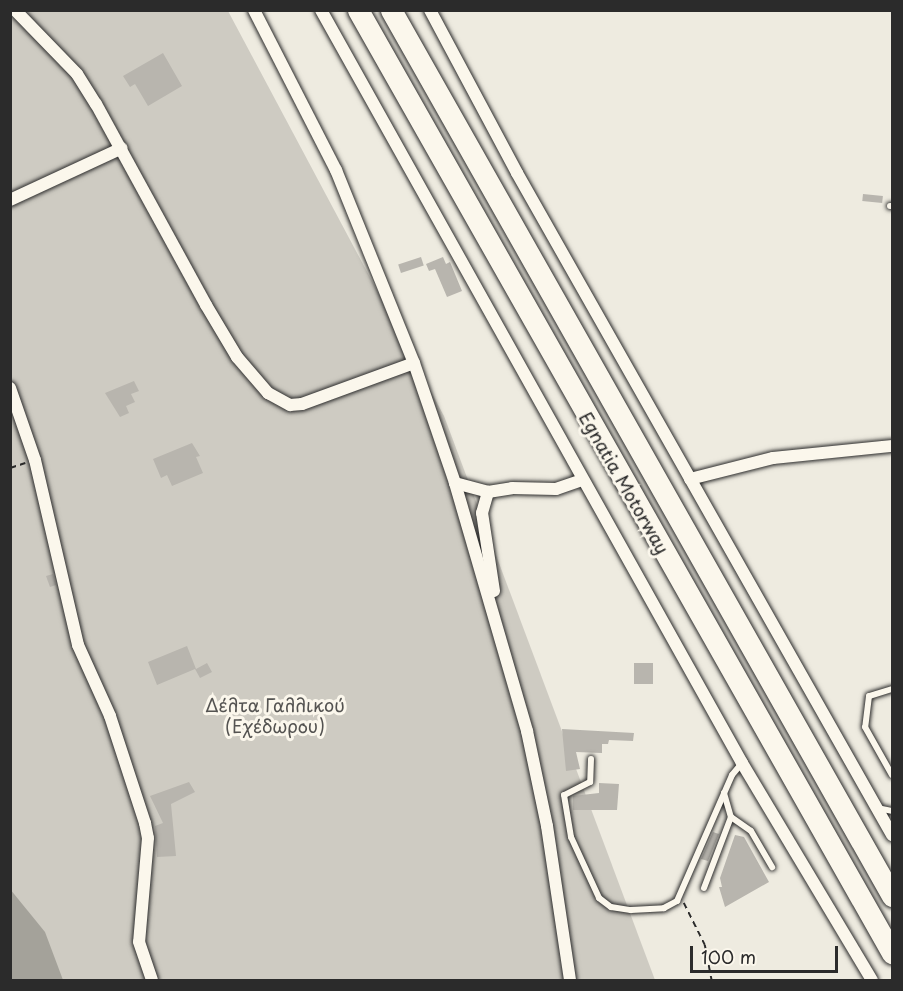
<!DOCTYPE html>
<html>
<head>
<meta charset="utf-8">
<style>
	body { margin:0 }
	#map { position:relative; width:903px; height:991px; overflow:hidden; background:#eeebe0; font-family:"Playpen Sans",sans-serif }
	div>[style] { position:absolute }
	.green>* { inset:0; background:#cecbc2 }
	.water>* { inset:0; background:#a4a29a }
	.building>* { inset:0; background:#b8b5ae; transform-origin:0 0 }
	.path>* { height:1.5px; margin-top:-0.75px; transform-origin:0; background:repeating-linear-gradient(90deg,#2b2b2b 0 6px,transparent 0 10.5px) }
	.roads { filter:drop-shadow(0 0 2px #2b2b2b) drop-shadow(0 0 2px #2b2b2b) }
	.service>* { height:6px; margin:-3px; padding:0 3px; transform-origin:3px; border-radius:3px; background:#fbf7ec }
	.minor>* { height:12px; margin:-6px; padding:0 6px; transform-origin:6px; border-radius:6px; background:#fbf7ec }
	.motorway>* { height:21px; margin:-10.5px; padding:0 10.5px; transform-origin:10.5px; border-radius:10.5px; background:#fbf7ec }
	span { translate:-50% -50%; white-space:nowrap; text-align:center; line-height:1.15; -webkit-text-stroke:6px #fbf7ec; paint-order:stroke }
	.street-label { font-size:18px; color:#2b2b2b }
	.park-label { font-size:18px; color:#545351 }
	.frame { position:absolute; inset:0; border:12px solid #2b2b2b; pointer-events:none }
	.scale { position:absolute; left:690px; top:946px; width:148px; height:27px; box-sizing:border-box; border:3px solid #2b2b2b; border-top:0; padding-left:8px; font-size:18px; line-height:21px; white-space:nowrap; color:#2b2b2b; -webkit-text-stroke:4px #fbf7ec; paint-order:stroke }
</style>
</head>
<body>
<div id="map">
	<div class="green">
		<i style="clip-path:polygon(10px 11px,228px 11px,444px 416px,655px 980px,11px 980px)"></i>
	</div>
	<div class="water">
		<i style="clip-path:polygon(10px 889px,45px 932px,63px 980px,11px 980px)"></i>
	</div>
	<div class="building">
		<i style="clip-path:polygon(163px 53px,182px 86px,148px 106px,135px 84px,130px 87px,123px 76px)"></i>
		<i style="left:863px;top:194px;width:20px;height:7px;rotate:6deg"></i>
		<i style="left:421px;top:257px;width:9px;height:24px;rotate:72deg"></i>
		<i style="clip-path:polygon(443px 257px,446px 264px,450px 262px,462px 291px,447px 297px,435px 269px,429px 271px,426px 264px)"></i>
		<i style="clip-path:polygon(134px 381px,139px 391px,131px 394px,135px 402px,126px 406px,129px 413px,120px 417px,105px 393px)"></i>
		<i style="clip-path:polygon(192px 443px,200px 456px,196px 457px,203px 473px,172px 486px,167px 475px,161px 478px,153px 459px)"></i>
		<i style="clip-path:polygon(53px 574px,56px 585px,50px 587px,46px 576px)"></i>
		<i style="clip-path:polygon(187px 646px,196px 669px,207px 663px,212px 672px,200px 678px,195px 669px,157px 685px,148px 662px)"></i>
		<i style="left:653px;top:663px;width:21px;height:19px;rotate:90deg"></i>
		<i style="clip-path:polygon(562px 729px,634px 733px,633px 741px,609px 740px,608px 744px,602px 744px,602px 753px,576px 752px,580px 769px,566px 771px)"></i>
		<i style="clip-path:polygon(189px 782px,195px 792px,171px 804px,176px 856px,157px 857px,155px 826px,163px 823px,150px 796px)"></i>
		<i style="clip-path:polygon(599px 783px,619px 784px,617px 810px,573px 810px,573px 796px,599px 793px)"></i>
		<i style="clip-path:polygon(713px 832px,719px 834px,708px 861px,701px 859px)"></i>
		<i style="clip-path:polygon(735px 835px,744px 837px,769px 882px,725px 907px,719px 887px,722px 887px,720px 878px)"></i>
	</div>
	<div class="path">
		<i style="left:10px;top:468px;width:16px;rotate:-18deg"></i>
		<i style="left:684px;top:903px;width:47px;rotate:63.4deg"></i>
		<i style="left:705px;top:945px;width:36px;rotate:79deg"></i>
	</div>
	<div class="roads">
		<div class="service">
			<i style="left:890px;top:206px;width:2px"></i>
			<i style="left:892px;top:689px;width:24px;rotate:163deg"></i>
			<i style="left:869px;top:696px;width:31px;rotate:97deg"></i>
			<i style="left:865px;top:727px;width:55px;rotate:60.6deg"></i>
			<i style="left:591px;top:759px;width:23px;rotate:92deg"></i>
			<i style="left:590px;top:782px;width:29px;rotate:153deg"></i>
			<i style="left:564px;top:795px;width:43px;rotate:80.5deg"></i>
			<i style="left:571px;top:837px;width:67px;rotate:65.3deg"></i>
			<i style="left:599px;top:898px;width:15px;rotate:37deg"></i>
			<i style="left:611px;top:907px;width:20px;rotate:9deg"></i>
			<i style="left:631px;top:910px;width:33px;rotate:-3deg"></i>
			<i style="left:664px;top:908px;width:15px;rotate:-28deg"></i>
			<i style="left:677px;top:901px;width:137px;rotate:-66.4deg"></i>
			<i style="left:732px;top:775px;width:16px;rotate:-50deg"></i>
			<i style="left:724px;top:793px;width:25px;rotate:74deg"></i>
			<i style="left:731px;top:817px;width:24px;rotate:35deg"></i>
			<i style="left:751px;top:831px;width:42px;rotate:59.7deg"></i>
			<i style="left:877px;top:808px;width:15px;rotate:11deg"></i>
			<i style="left:704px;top:888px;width:76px;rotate:-69.2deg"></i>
		</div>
		<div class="minor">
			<i style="left:15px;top:10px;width:89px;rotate:45.9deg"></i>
			<i style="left:77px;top:74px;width:36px;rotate:58deg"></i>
			<i style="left:96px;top:104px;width:229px;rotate:61.3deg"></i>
			<i style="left:206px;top:305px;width:61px;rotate:59.2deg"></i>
			<i style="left:237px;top:357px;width:48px;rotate:49.3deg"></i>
			<i style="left:268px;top:393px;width:25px;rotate:29deg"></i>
			<i style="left:290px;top:405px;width:12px;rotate:-5deg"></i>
			<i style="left:302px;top:404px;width:119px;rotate:-20.1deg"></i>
			<i style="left:254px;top:10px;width:180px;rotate:62.9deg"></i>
			<i style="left:336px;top:170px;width:208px;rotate:68deg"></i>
			<i style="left:414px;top:363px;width:127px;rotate:71.1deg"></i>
			<i style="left:455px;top:483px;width:258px;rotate:73.8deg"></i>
			<i style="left:527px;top:731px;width:97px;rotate:78.1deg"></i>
			<i style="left:547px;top:826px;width:156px;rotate:81.5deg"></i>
			<i style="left:321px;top:10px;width:863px;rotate:60.79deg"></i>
			<i style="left:742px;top:763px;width:253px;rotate:59.1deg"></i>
			<i style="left:430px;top:10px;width:185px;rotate:61.9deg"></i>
			<i style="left:517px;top:173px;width:761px;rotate:60.47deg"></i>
			<i style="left:10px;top:200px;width:123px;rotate:-24.9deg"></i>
			<i style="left:10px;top:388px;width:76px;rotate:70.9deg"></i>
			<i style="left:35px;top:460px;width:190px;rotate:76.9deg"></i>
			<i style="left:78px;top:645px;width:78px;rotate:65.7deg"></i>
			<i style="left:110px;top:716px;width:113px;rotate:71.9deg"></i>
			<i style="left:145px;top:823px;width:15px;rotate:79deg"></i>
			<i style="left:148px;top:838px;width:104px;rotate:94.9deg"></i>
			<i style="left:139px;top:942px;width:40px;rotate:71.1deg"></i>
			<i style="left:690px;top:479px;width:86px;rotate:-14.2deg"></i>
			<i style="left:773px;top:458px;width:120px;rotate:-5.8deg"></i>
			<i style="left:455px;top:483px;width:34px;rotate:15deg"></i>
			<i style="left:494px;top:591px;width:79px;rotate:-98.7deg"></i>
			<i style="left:482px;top:513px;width:22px;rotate:-74deg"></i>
			<i style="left:488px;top:492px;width:24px;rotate:-9deg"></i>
			<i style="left:512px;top:488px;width:44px;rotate:1.3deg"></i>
			<i style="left:556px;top:489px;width:28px;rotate:-19deg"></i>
		</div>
		<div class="motorway">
			<i style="left:358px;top:10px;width:1084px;rotate:60.48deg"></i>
			<i style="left:391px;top:10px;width:1018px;rotate:60.51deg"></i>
		</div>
	</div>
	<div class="street-label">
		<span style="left:624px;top:483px;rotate:60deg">Egnatia Motorway</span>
	</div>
	<div class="park-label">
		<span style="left:275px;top:716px">Δέλτα Γαλλικού<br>(Εχέδωρου)</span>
	</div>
	<div class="frame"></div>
	<div class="scale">100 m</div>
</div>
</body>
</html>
